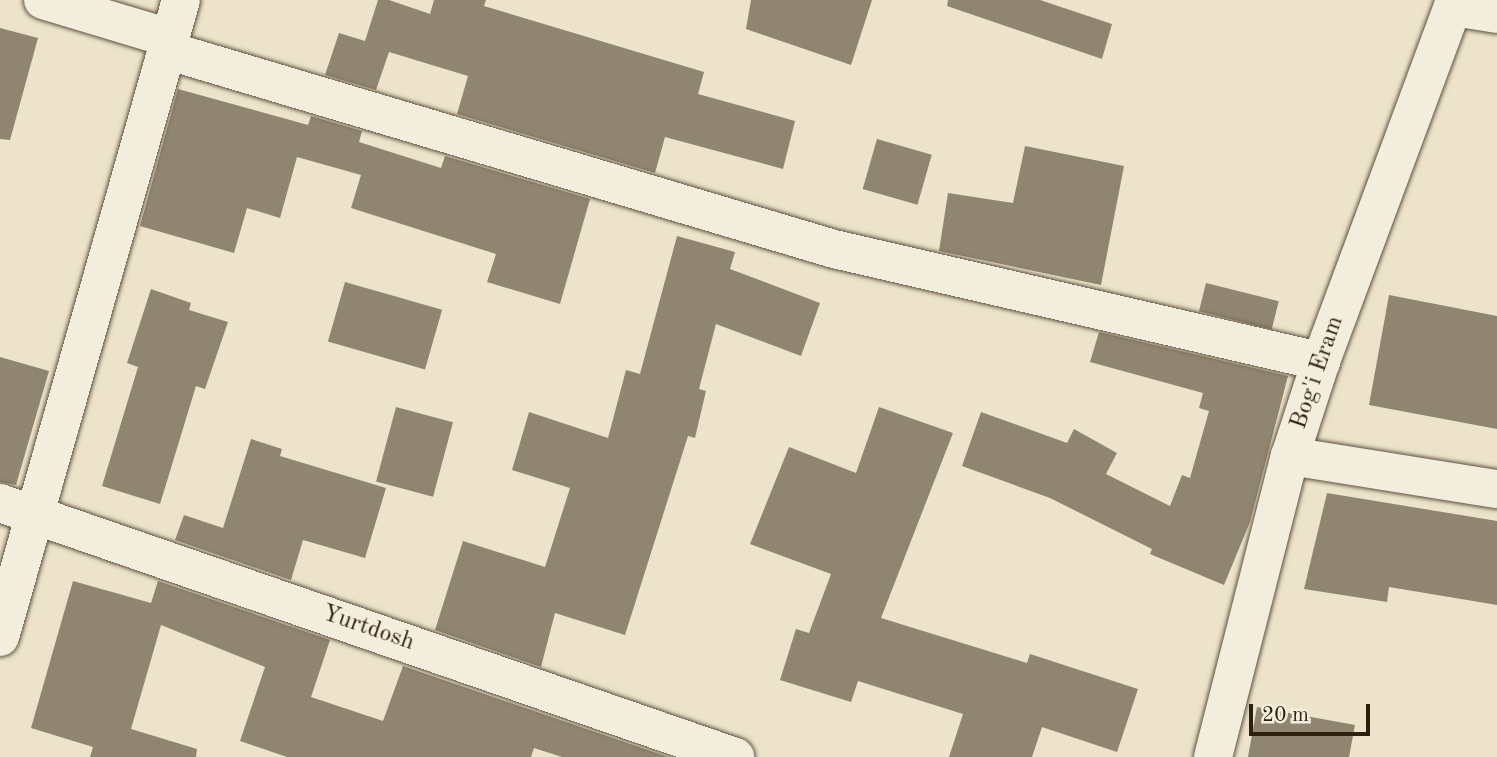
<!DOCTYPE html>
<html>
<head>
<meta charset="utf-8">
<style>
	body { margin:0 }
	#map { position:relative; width:1497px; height:757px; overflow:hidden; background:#ece3ca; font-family:"Old Standard TT",serif }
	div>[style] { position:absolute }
	.building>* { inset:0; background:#908571; transform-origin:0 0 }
	.roads { filter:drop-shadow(0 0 2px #5d513e) drop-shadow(0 0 2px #5d513e) }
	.street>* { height:38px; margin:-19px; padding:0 19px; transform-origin:19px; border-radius:19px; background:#f3eddd }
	span { translate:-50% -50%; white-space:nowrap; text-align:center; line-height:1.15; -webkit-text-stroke:6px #f3eddd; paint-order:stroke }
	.street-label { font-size:24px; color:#2d2010 }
	.scale { position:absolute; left:1249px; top:704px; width:121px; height:32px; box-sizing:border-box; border:4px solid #2d2010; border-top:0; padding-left:9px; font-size:21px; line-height:24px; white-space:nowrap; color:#2d2010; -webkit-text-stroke:5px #f3eddd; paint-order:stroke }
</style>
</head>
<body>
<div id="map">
	<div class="building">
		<i style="clip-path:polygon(378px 0,389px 0,430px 14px,434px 0,486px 0,484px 6px,704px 72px,698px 94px,795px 121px,783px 169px,665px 137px,655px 173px,457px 114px,468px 76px,389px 52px,376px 90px,325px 75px,339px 33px,365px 41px)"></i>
		<i style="clip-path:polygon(751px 0,872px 0,851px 65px,746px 29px)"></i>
		<i style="clip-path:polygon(948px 0,1040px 0,1112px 24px,1102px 59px,947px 6px)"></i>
		<i style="clip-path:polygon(0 28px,38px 38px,10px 140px,0 139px)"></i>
		<i style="clip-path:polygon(178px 89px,308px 125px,311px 116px,362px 131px,359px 142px,441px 168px,445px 156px,590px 199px,560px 304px,487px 282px,496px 254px,351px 208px,361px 175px,297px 157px,280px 218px,247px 208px,234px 253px,140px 226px)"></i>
		<i style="left:877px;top:139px;width:57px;height:52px;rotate:16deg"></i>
		<i style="clip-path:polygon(1025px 146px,1124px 166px,1101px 285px,939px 251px,948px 193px,1013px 203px)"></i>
		<i style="clip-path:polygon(677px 236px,735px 252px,730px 269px,820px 303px,801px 356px,716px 324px,699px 389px,706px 391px,695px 438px,688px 436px,625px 635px,555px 613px,541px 667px,435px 630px,463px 541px,545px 567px,570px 488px,512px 470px,529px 412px,608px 438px,626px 370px,640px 374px)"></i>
		<i style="left:345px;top:282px;width:101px;height:62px;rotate:16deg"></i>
		<i style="left:1206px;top:283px;width:75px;height:29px;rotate:14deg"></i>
		<i style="clip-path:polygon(151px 289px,191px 303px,189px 310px,228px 322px,205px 389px,196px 386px,160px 504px,102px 486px,138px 367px,127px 363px)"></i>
		<i style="clip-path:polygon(1389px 295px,1497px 316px,1497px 429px,1369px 405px)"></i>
		<i style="clip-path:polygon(1099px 332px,1288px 376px,1250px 522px,1224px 585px,1150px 554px,1152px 549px,1050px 498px,962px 466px,981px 412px,1067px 443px,1074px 429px,1117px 453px,1106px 474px,1170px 506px,1182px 475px,1190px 478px,1209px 411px,1199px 408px,1203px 393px,1090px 362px)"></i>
		<i style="clip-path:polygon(0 357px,49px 371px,16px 485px,0 482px)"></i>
		<i style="left:396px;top:407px;width:59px;height:77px;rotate:15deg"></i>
		<i style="clip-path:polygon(879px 407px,953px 433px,881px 618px,1027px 663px,1030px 654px,1138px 689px,1117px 752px,1042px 727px,1032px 757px,949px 757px,963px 714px,858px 681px,851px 702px,780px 680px,796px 629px,809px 633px,831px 574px,750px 544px,789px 447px,856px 473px)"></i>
		<i style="clip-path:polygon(251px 439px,282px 449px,280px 456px,386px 488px,365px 558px,303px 540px,291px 580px,175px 540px,184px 515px,223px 528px)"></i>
		<i style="clip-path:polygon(1327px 493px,1497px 521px,1497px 605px,1389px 587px,1387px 602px,1304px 589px)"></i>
		<i style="clip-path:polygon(73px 581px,151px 603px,158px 581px,330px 640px,311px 697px,383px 721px,403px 666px,668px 757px,562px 757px,534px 748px,531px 757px,287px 757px,240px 741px,265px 667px,161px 625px,131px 729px,197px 749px,196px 757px,90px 757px,93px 747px,31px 728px)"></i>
		<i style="clip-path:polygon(1257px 707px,1355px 725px,1349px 757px,1248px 757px)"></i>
	</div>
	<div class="roads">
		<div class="street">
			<i style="left:43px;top:0;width:133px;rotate:16.7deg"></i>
			<i style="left:1453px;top:7px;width:45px;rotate:9deg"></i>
			<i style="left:166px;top:50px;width:697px;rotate:16.59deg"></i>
			<i style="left:834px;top:249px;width:500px;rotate:13deg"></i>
			<i style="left:1290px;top:456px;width:210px;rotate:9.1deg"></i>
			<i style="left:0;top:503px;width:778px;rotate:19.06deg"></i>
			<i style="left:0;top:637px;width:662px;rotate:-74.14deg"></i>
			<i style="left:1213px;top:757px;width:311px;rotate:-75.7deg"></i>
			<i style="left:1290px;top:456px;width:100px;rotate:-71.9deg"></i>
			<i style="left:1321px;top:361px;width:385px;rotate:-69.6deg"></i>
		</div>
	</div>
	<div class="street-label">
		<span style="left:1318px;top:373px;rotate:-71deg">Bog'i Eram</span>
		<span style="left:368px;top:629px;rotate:19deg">Yurtdosh</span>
	</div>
	<div class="scale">20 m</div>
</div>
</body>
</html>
